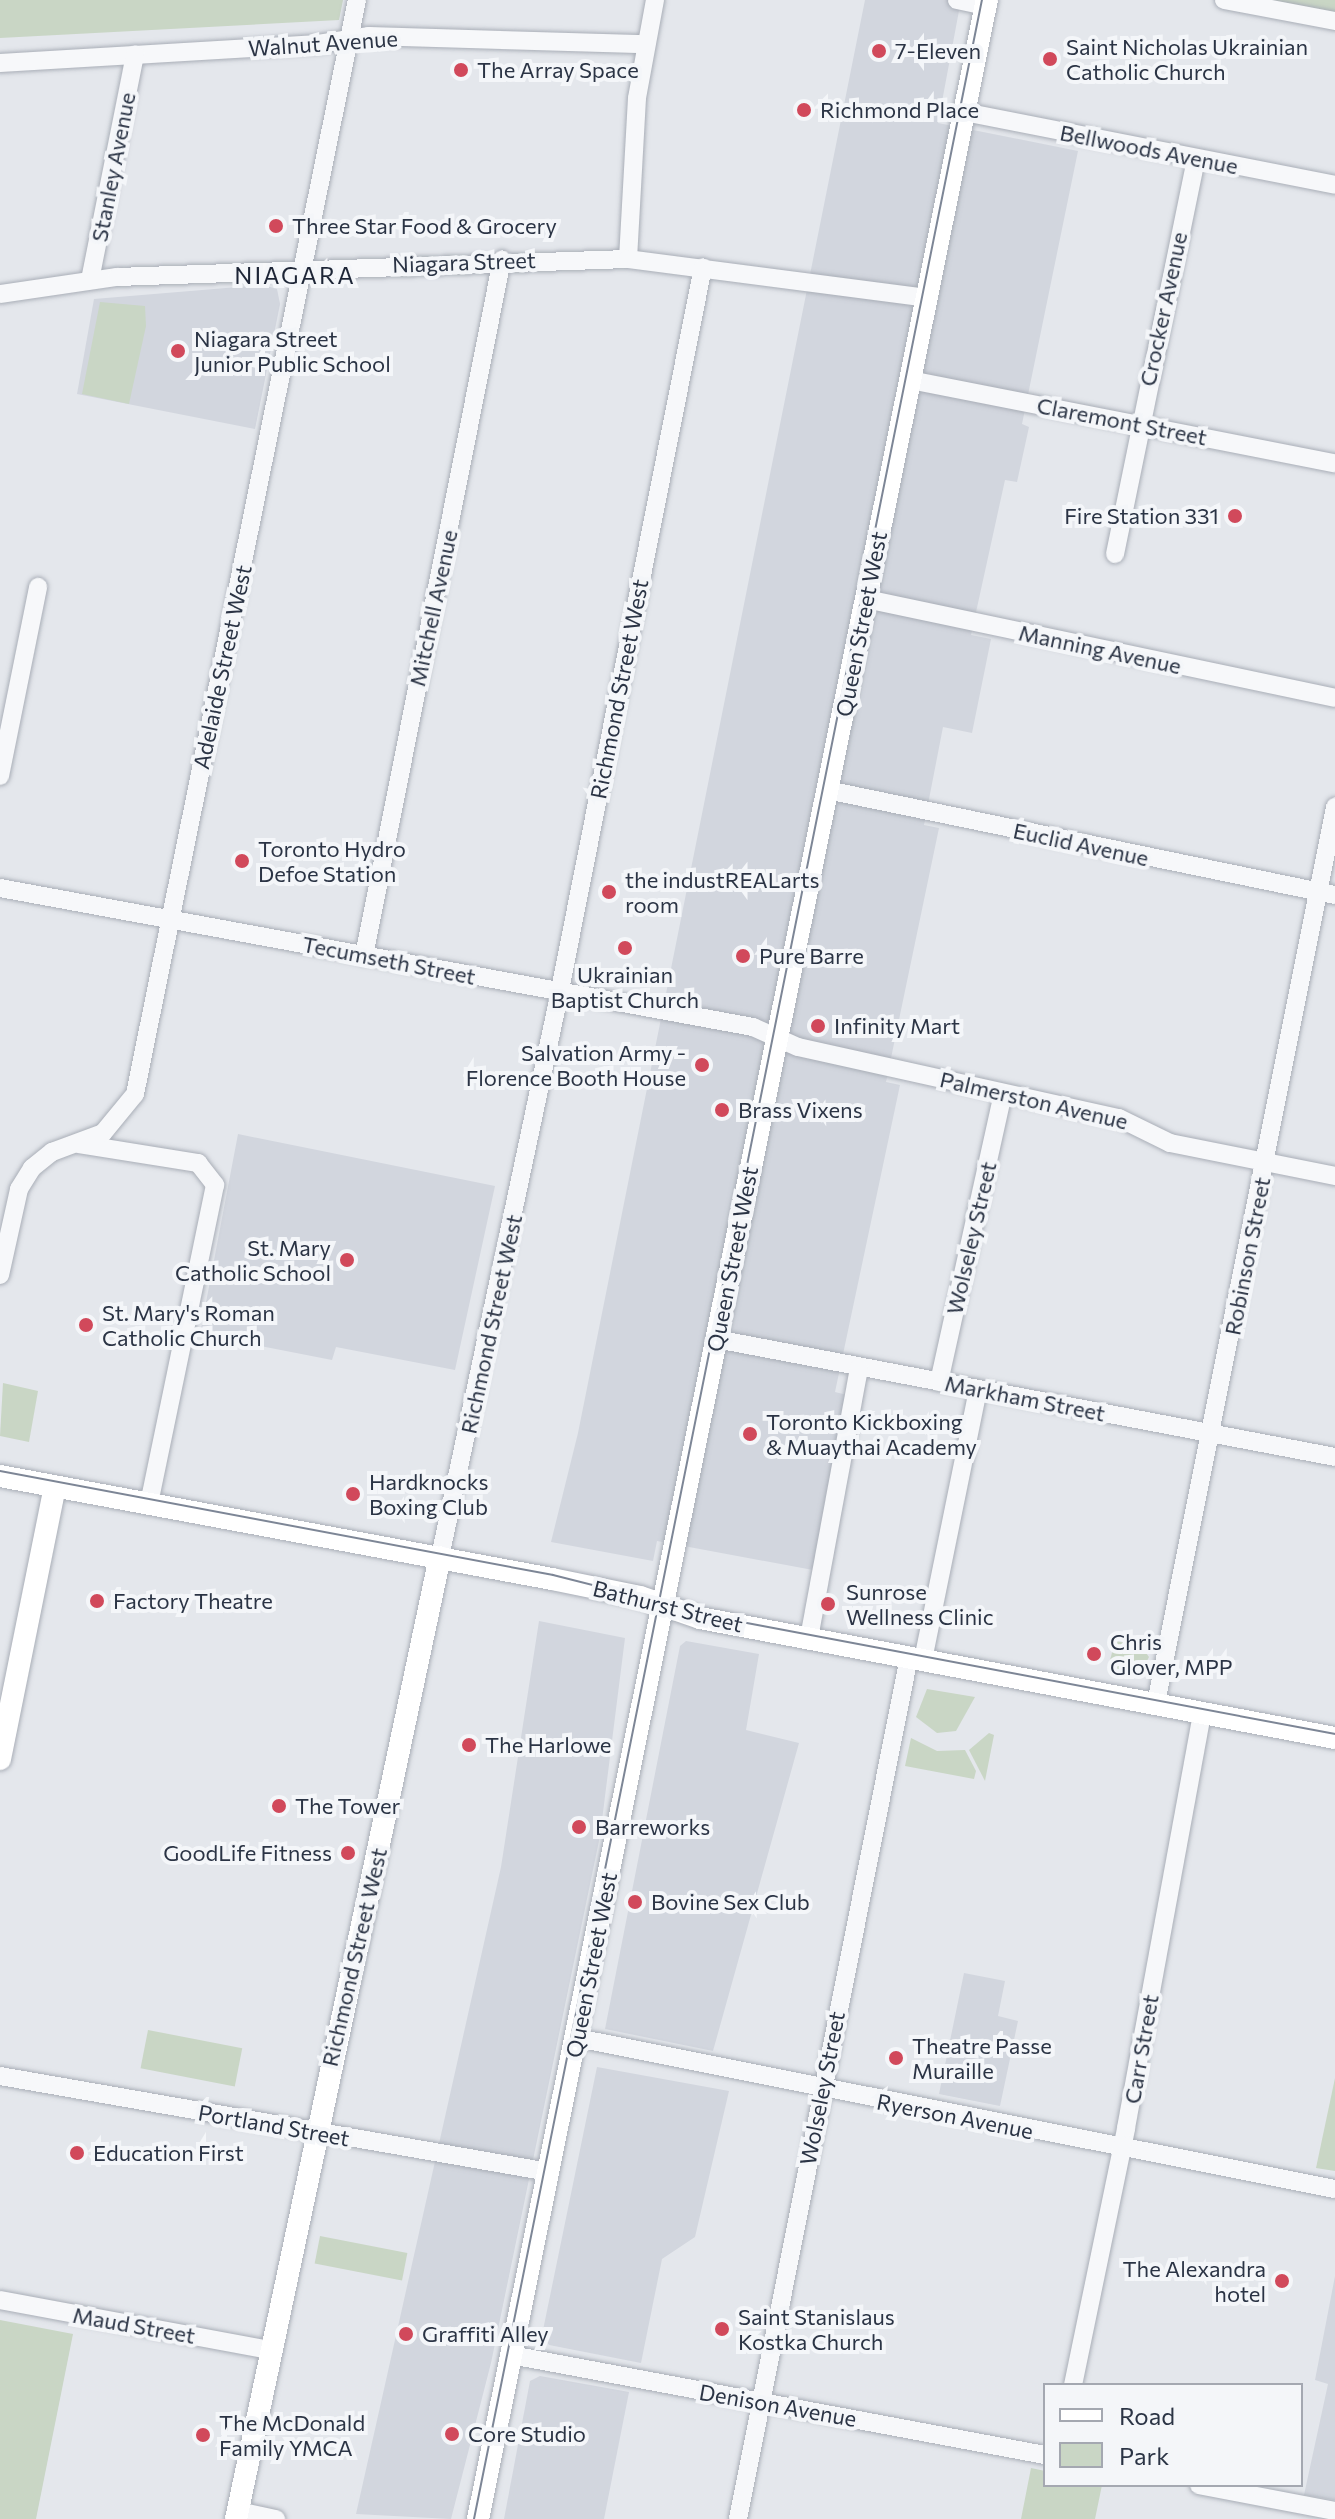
<!DOCTYPE html>
<html>
<head>
<meta charset="utf-8">
<style>
	body { margin:0 }
	#map { position:relative; width:1335px; height:2519px; overflow:hidden; background:#e4e7ec; font-family:Commissioner,sans-serif }
	div>[style] { position:absolute }
	.built>* { inset:0; background:#d2d6de }
	.green>* { inset:0; background:#c9d6c5; transform-origin:0 0 }
	.roads { filter:drop-shadow(0 0 2px #a9aeb7) drop-shadow(0 0 2px #a9aeb7) }
	.minor>* { height:18px; margin:-9px; padding:0 9px; transform-origin:9px; border-radius:9px; background:#f7f8fa }
	.major>* { height:22px; margin:-11px; padding:0 11px; transform-origin:11px; border-radius:11px; background:#fff }
	.tram>* { height:2px; margin:-1px; padding:0 1px; transform-origin:1px; border-radius:1px; background:#7d8696 }
	.dots>* { width:22px; height:22px; translate:-50% -50%; box-sizing:border-box; border:4px solid #f4f6f9; border-radius:50% }
	span { translate:-50% -50%; white-space:nowrap; text-align:center; line-height:1.15; -webkit-text-stroke:8px #f4f6f9; paint-order:stroke }
	.street-label { font-size:22px; color:#2b3445 }
	.poi-label { font-size:22px; color:#2b3445 }
	.left { translate:0 -50%; text-align:left }
	.right { translate:-100% -50%; text-align:right }
	.neighbourhood-label { font-size:24px; color:#1d2536; letter-spacing:2px }
	.legend { position:absolute; left:1043px; top:2383px; width:260px; height:104px; box-sizing:border-box; background:#f4f6f9; border:2px solid #a4a8b1; margin:0; padding:10px 14px; list-style:none; font-size:24px; color:#2b3445 }
	.legend li { display:flex; align-items:center; gap:16px; height:40px }
	.legend b { width:40px; border:2px solid #a4a8b1 }
</style>
</head>
<body>
<div id="map">
	<div class="built">
		<i style="clip-path:polygon(865px 0,961px 0,938px 123px,1078px 151px,1022px 424px,1029px 427px,1017px 482px,1005px 480px,971px 635px,991px 639px,972px 733px,943px 727px,924px 825px,939px 828px,886px 1082px,900px 1085px,835px 1392px,847px 1395px,813px 1570px,657px 1541px,653px 1561px,551px 1542px,578px 1433px)"></i>
		<i style="clip-path:polygon(263px 285px,277px 289px,280px 304px,255px 429px,77px 394px,94px 299px)"></i>
		<i style="clip-path:polygon(238px 1134px,495px 1186px,455px 1370px,336px 1347px,332px 1360px,200px 1334px)"></i>
		<i style="clip-path:polygon(539px 1621px,625px 1638px,600px 1836px,491px 2363px,451px 2519px,356px 2514px,501px 1867px)"></i>
		<i style="clip-path:polygon(686px 1641px,759px 1654px,746px 1730px,799px 1743px,713px 2051px,605px 2029px,680px 1646px)"></i>
		<i style="clip-path:polygon(964px 1973px,1005px 1981px,998px 2016px,1018px 2021px,1000px 2106px,939px 2094px)"></i>
		<i style="clip-path:polygon(597px 2067px,729px 2091px,695px 2237px,662px 2259px,641px 2363px,549px 2345px,542px 2335px)"></i>
		<i style="clip-path:polygon(1335px 2276px,1335px 2500px,1304px 2495px,1328px 2384px,1315px 2380px)"></i>
		<i style="clip-path:polygon(540px 2376px,629px 2392px,604px 2519px,504px 2519px,530px 2381px)"></i>
	</div>
	<div class="green">
		<i style="clip-path:polygon(0 0,343px 0,339px 20px,0 38px)"></i>
		<i style="clip-path:polygon(1271px 0,1335px 0,1335px 12px)"></i>
		<i style="clip-path:polygon(100px 302px,145px 306px,146px 326px,129px 404px,82px 394px)"></i>
		<i style="clip-path:polygon(3px 1383px,38px 1391px,29px 1442px,0 1436px)"></i>
		<i style="clip-path:polygon(1115px 1641px,1141px 1646px,1149px 1657px,1142px 1671px,1108px 1668px)"></i>
		<i style="clip-path:polygon(927px 1689px,975px 1697px,956px 1731px,937px 1733px,916px 1717px)"></i>
		<i style="clip-path:polygon(989px 1733px,994px 1735px,985px 1781px,969px 1750px)"></i>
		<i style="clip-path:polygon(911px 1738px,937px 1751px,965px 1750px,976px 1771px,974px 1779px,905px 1766px)"></i>
		<i style="left:148px;top:2030px;width:96px;height:39px;rotate:11deg"></i>
		<i style="clip-path:polygon(1335px 2078px,1335px 2171px,1316px 2168px)"></i>
		<i style="left:320px;top:2236px;width:89px;height:28px;rotate:11deg"></i>
		<i style="clip-path:polygon(0 2320px,73px 2334px,36px 2519px,0 2519px)"></i>
		<i style="clip-path:polygon(1031px 2468px,1045px 2471px,1045px 2485px,1102px 2485px,1095px 2519px,1021px 2519px)"></i>
	</div>
	<div class="roads">
		<div class="minor">
			<i style="left:957px;top:0;width:29px;rotate:12deg"></i>
			<i style="left:1224px;top:0;width:113px;rotate:10.7deg"></i>
			<i style="left:0;top:63px;width:319px;rotate:-3.4deg"></i>
			<i style="left:318px;top:44px;width:52px;rotate:-8.9deg"></i>
			<i style="left:369px;top:36px;width:277px;rotate:1.7deg"></i>
			<i style="left:964px;top:112px;width:378px;rotate:11.1deg"></i>
			<i style="left:628px;top:259px;width:161px;rotate:-86.8deg"></i>
			<i style="left:637px;top:98px;width:100px;rotate:-79.6deg"></i>
			<i style="left:90px;top:280px;width:230px;rotate:-78.7deg"></i>
			<i style="left:0;top:294px;width:118px;rotate:-8.3deg"></i>
			<i style="left:117px;top:277px;width:511px;rotate:-2.02deg"></i>
			<i style="left:628px;top:259px;width:302px;rotate:7.4deg"></i>
			<i style="left:910px;top:380px;width:433px;rotate:11.1deg"></i>
			<i style="left:1115px;top:554px;width:402px;rotate:-78.4deg"></i>
			<i style="left:866px;top:599px;width:479px;rotate:11.9deg"></i>
			<i style="left:0;top:776px;width:193px;rotate:-78.6deg"></i>
			<i style="left:827px;top:790px;width:519px;rotate:11.68deg"></i>
			<i style="left:0;top:888px;width:766px;rotate:10.46deg"></i>
			<i style="left:753px;top:1027px;width:49px;rotate:24deg"></i>
			<i style="left:798px;top:1047px;width:329px;rotate:12.5deg"></i>
			<i style="left:1119px;top:1118px;width:57px;rotate:26.1deg"></i>
			<i style="left:1170px;top:1143px;width:168px;rotate:11.3deg"></i>
			<i style="left:364px;top:956px;width:710px;rotate:-78.79deg"></i>
			<i style="left:79px;top:1144px;width:121px;rotate:9.1deg"></i>
			<i style="left:198px;top:1163px;width:28px;rotate:52deg"></i>
			<i style="left:215px;top:1185px;width:326px;rotate:101.7deg"></i>
			<i style="left:0;top:1275px;width:88px;rotate:-77.5deg"></i>
			<i style="left:19px;top:1189px;width:25px;rotate:-58deg"></i>
			<i style="left:32px;top:1168px;width:26px;rotate:-39deg"></i>
			<i style="left:52px;top:1152px;width:54px;rotate:-20.4deg"></i>
			<i style="left:103px;top:1133px;width:50px;rotate:-50.6deg"></i>
			<i style="left:135px;top:1094px;width:1116px;rotate:-78.53deg"></i>
			<i style="left:716px;top:1339px;width:630px;rotate:10.79deg"></i>
			<i style="left:939px;top:1382px;width:295px;rotate:-77.5deg"></i>
			<i style="left:440px;top:1557px;width:559px;rotate:-78.03deg"></i>
			<i style="left:556px;top:1010px;width:757px;rotate:-78.81deg"></i>
			<i style="left:809px;top:1638px;width:275px;rotate:-79.5deg"></i>
			<i style="left:923px;top:1660px;width:276px;rotate:-78.5deg"></i>
			<i style="left:1156px;top:1703px;width:914px;rotate:-78.7deg"></i>
			<i style="left:577px;top:2038px;width:773px;rotate:11.27deg"></i>
			<i style="left:0;top:2076px;width:557px;rotate:9.92deg"></i>
			<i style="left:0;top:2300px;width:274px;rotate:10.5deg"></i>
			<i style="left:511px;top:2355px;width:543px;rotate:10.61deg"></i>
			<i style="left:1073px;top:2385px;width:262px;rotate:-78.3deg"></i>
			<i style="left:1126px;top:2128px;width:422px;rotate:-79.6deg"></i>
			<i style="left:1199px;top:2485px;width:138px;rotate:10.8deg"></i>
			<i style="left:238px;top:2511px;width:39px;rotate:12deg"></i>
			<i style="left:738px;top:2519px;width:879px;rotate:-78.78deg"></i>
		</div>
		<div class="major">
			<i style="left:0;top:1476px;width:562px;rotate:10.57deg"></i>
			<i style="left:552px;top:1579px;width:90px;rotate:11.6deg"></i>
			<i style="left:640px;top:1597px;width:64px;rotate:19.3deg"></i>
			<i style="left:700px;top:1618px;width:646px;rotate:10.7deg"></i>
			<i style="left:0;top:1759px;width:278px;rotate:-78.6deg"></i>
			<i style="left:236px;top:2519px;width:983px;rotate:-78.03deg"></i>
			<i style="left:478px;top:2519px;width:2570px;rotate:-78.58deg"></i>
		</div>
	</div>
	<div class="tram">
		<i style="left:0;top:1471px;width:563px;rotate:10.65deg"></i>
		<i style="left:553px;top:1575px;width:184px;rotate:14.2deg"></i>
		<i style="left:731px;top:1620px;width:615px;rotate:10.69deg"></i>
		<i style="left:474px;top:2519px;width:2570px;rotate:-78.6deg"></i>
	</div>
	<div class="dots">
		<i style="left:879px;top:51px;background:#d1495b"></i>
		<i style="left:1050px;top:59px;background:#d1495b"></i>
		<i style="left:461px;top:70px;background:#d1495b"></i>
		<i style="left:804px;top:110px;background:#d1495b"></i>
		<i style="left:276px;top:226px;background:#d1495b"></i>
		<i style="left:178px;top:351px;background:#d1495b"></i>
		<i style="left:1235px;top:516px;background:#d1495b"></i>
		<i style="left:242px;top:861px;background:#d1495b"></i>
		<i style="left:609px;top:892px;background:#d1495b"></i>
		<i style="left:625px;top:948px;background:#d1495b"></i>
		<i style="left:743px;top:956px;background:#d1495b"></i>
		<i style="left:818px;top:1026px;background:#d1495b"></i>
		<i style="left:702px;top:1065px;background:#d1495b"></i>
		<i style="left:722px;top:1110px;background:#d1495b"></i>
		<i style="left:347px;top:1260px;background:#d1495b"></i>
		<i style="left:86px;top:1325px;background:#d1495b"></i>
		<i style="left:750px;top:1434px;background:#d1495b"></i>
		<i style="left:353px;top:1494px;background:#d1495b"></i>
		<i style="left:97px;top:1601px;background:#d1495b"></i>
		<i style="left:828px;top:1604px;background:#d1495b"></i>
		<i style="left:1094px;top:1654px;background:#d1495b"></i>
		<i style="left:469px;top:1745px;background:#d1495b"></i>
		<i style="left:279px;top:1806px;background:#d1495b"></i>
		<i style="left:579px;top:1827px;background:#d1495b"></i>
		<i style="left:348px;top:1853px;background:#d1495b"></i>
		<i style="left:635px;top:1902px;background:#d1495b"></i>
		<i style="left:896px;top:2058px;background:#d1495b"></i>
		<i style="left:77px;top:2153px;background:#d1495b"></i>
		<i style="left:1282px;top:2281px;background:#d1495b"></i>
		<i style="left:722px;top:2329px;background:#d1495b"></i>
		<i style="left:406px;top:2334px;background:#d1495b"></i>
		<i style="left:452px;top:2434px;background:#d1495b"></i>
		<i style="left:203px;top:2435px;background:#d1495b"></i>
	</div>
	<div class="street-label">
		<span style="left:323px;top:43px;rotate:-4deg">Walnut Avenue</span>
		<span style="left:1149px;top:149px;rotate:11deg">Bellwoods Avenue</span>
		<span style="left:113px;top:167px;rotate:-79deg">Stanley Avenue</span>
		<span style="left:464px;top:262px;rotate:-2deg">Niagara Street</span>
		<span style="left:1163px;top:309px;rotate:-78deg">Crocker Avenue</span>
		<span style="left:1122px;top:421px;rotate:11deg">Claremont Street</span>
		<span style="left:433px;top:608px;rotate:-78deg">Mitchell Avenue</span>
		<span style="left:861px;top:624px;rotate:-79deg">Queen Street West</span>
		<span style="left:1100px;top:649px;rotate:12deg">Manning Avenue</span>
		<span style="left:222px;top:667px;rotate:-78deg">Adelaide Street West</span>
		<span style="left:619px;top:689px;rotate:-79deg">Richmond Street West</span>
		<span style="left:1081px;top:844px;rotate:12deg">Euclid Avenue</span>
		<span style="left:389px;top:960px;rotate:11deg">Tecumseth Street</span>
		<span style="left:1034px;top:1100px;rotate:13deg">Palmerston Avenue</span>
		<span style="left:971px;top:1238px;rotate:-77deg">Wolseley Street</span>
		<span style="left:1247px;top:1256px;rotate:-79deg">Robinson Street</span>
		<span style="left:732px;top:1259px;rotate:-79deg">Queen Street West</span>
		<span style="left:491px;top:1324px;rotate:-78deg">Richmond Street West</span>
		<span style="left:1025px;top:1398px;rotate:11deg">Markham Street</span>
		<span style="left:668px;top:1606px;rotate:14deg">Bathurst Street</span>
		<span style="left:354px;top:1957px;rotate:-77deg">Richmond Street West</span>
		<span style="left:591px;top:1965px;rotate:-79deg">Queen Street West</span>
		<span style="left:1141px;top:2049px;rotate:-80deg">Carr Street</span>
		<span style="left:822px;top:2088px;rotate:-79deg">Wolseley Street</span>
		<span style="left:955px;top:2116px;rotate:11deg">Ryerson Avenue</span>
		<span style="left:274px;top:2125px;rotate:10deg">Portland Street</span>
		<span style="left:134px;top:2325px;rotate:10deg">Maud Street</span>
		<span style="left:778px;top:2405px;rotate:10deg">Denison Avenue</span>
	</div>
	<div class="poi-label">
		<span class="left" style="left:1066px;top:59px">Saint Nicholas Ukrainian<br>Catholic Church</span>
		<span class="left" style="left:895px;top:51px">7-Eleven</span>
		<span class="left" style="left:477px;top:70px">The Array Space</span>
		<span class="left" style="left:820px;top:110px">Richmond Place</span>
		<span class="left" style="left:292px;top:226px">Three Star Food &amp; Grocery</span>
		<span class="left" style="left:194px;top:351px">Niagara Street<br>Junior Public School</span>
		<span class="right" style="left:1219px;top:516px">Fire Station 331</span>
		<span class="left" style="left:258px;top:861px">Toronto Hydro<br>Defoe Station</span>
		<span class="left" style="left:625px;top:892px">the industREALarts<br>room</span>
		<span class="left" style="left:759px;top:956px">Pure Barre</span>
		<span style="left:625px;top:987px">Ukrainian<br>Baptist Church</span>
		<span class="left" style="left:834px;top:1026px">Infinity Mart</span>
		<span class="right" style="left:686px;top:1065px">Salvation Army -<br>Florence Booth House</span>
		<span class="left" style="left:738px;top:1110px">Brass Vixens</span>
		<span class="right" style="left:331px;top:1260px">St. Mary<br>Catholic School</span>
		<span class="left" style="left:102px;top:1325px">St. Mary's Roman<br>Catholic Church</span>
		<span class="left" style="left:766px;top:1434px">Toronto Kickboxing<br>&amp; Muaythai Academy</span>
		<span class="left" style="left:369px;top:1494px">Hardknocks<br>Boxing Club</span>
		<span class="left" style="left:846px;top:1604px">Sunrose<br>Wellness Clinic</span>
		<span class="left" style="left:113px;top:1601px">Factory Theatre</span>
		<span class="left" style="left:1110px;top:1654px">Chris<br>Glover, MPP</span>
		<span class="left" style="left:485px;top:1745px">The Harlowe</span>
		<span class="left" style="left:295px;top:1806px">The Tower</span>
		<span class="left" style="left:595px;top:1827px">Barreworks</span>
		<span class="right" style="left:332px;top:1853px">GoodLife Fitness</span>
		<span class="left" style="left:651px;top:1902px">Bovine Sex Club</span>
		<span class="left" style="left:912px;top:2058px">Theatre Passe<br>Muraille</span>
		<span class="left" style="left:93px;top:2153px">Education First</span>
		<span class="right" style="left:1266px;top:2281px">The Alexandra<br>hotel</span>
		<span class="left" style="left:738px;top:2329px">Saint Stanislaus<br>Kostka Church</span>
		<span class="left" style="left:422px;top:2334px">Graffiti Alley</span>
		<span class="left" style="left:219px;top:2435px">The McDonald<br>Family YMCA</span>
		<span class="left" style="left:468px;top:2434px">Core Studio</span>
	</div>
	<div class="neighbourhood-label">
		<span style="left:295px;top:275px">NIAGARA</span>
	</div>
	<ul class="legend">
	<li><b style="height:10px;background:#fff"></b>Road</li>
	<li><b style="height:22px;background:#c9d6c5"></b>Park</li>
	</ul>
</div>
</body>
</html>
